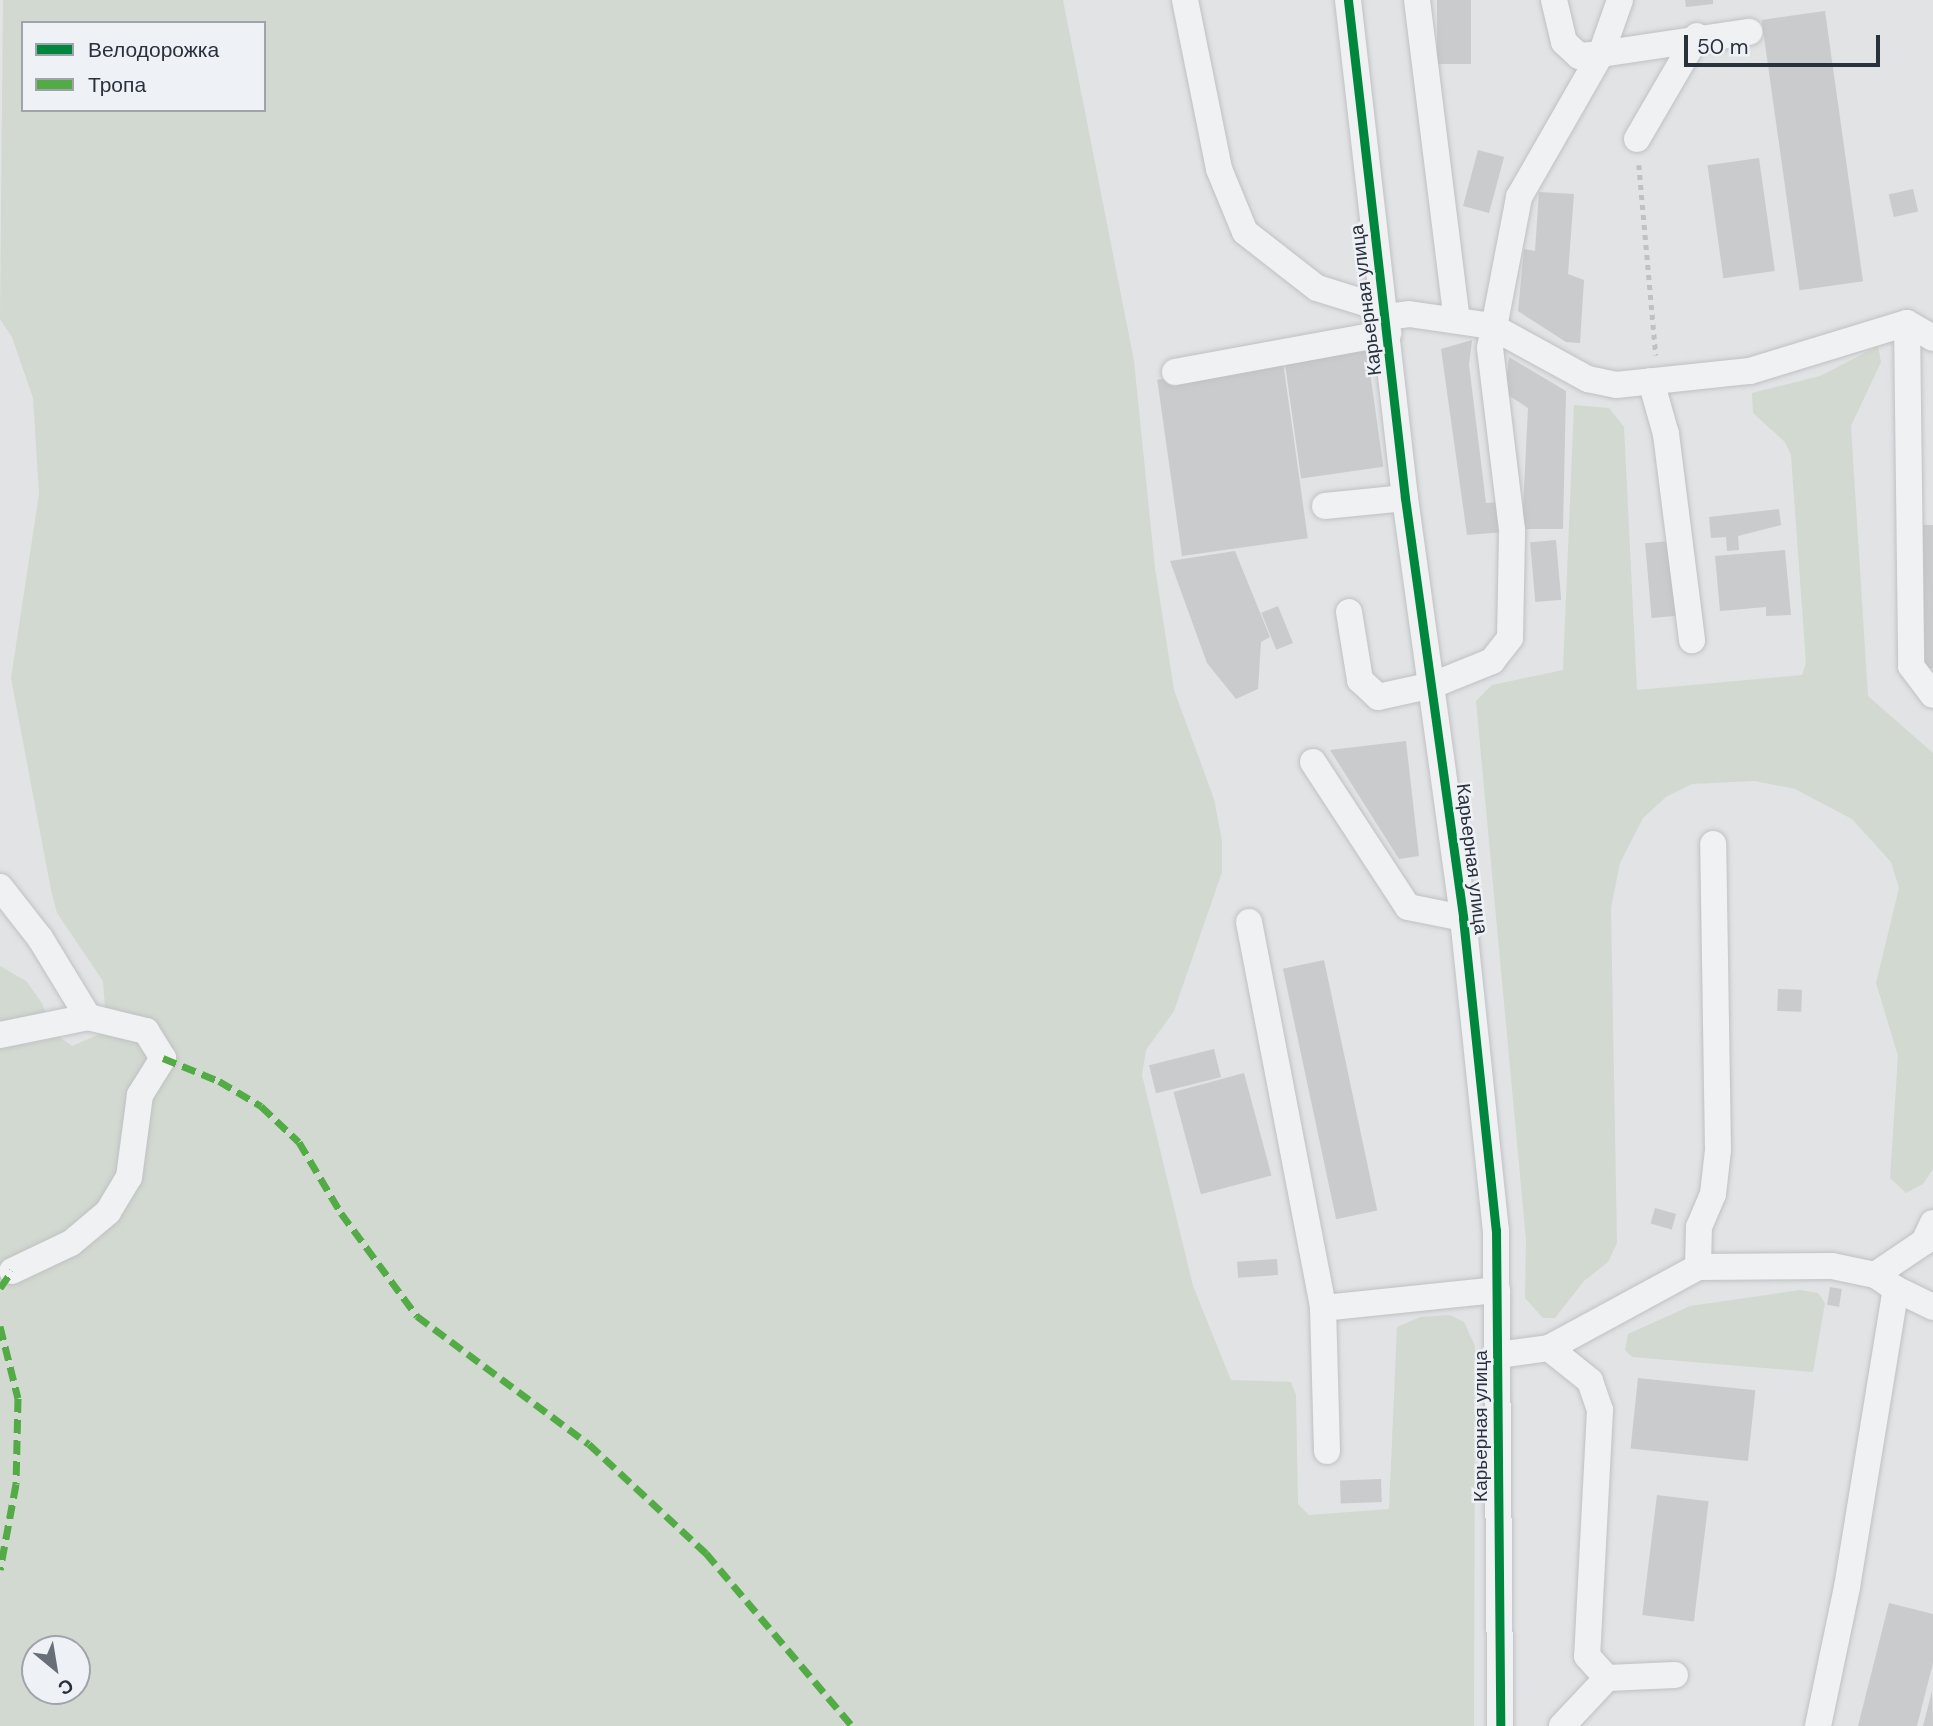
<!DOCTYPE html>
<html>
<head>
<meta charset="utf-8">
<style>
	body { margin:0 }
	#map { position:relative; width:1933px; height:1726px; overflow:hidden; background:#e1e3e5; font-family:"DM Sans",sans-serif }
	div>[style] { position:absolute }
	.green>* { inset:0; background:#d2d9d1 }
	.building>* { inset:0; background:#c9cbcd; transform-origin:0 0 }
	.path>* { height:4.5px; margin-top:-2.25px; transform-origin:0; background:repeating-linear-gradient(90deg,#bfc1c4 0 5px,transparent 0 10px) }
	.roads { filter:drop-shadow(0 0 2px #bfc1c3) drop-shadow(0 0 2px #bfc1c3) }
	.minor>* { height:26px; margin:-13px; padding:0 13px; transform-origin:13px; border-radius:13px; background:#f0f1f2 }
	.quiet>* { height:7px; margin-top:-3.5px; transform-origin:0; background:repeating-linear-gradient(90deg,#53ab46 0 14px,transparent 0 21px) }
	.cycleway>* { height:9px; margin:-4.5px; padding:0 4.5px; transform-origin:4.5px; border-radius:4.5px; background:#00873e }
	span { translate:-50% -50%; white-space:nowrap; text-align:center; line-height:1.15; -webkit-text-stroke:5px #eef1f5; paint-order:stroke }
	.street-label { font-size:19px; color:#29313d }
	.legend { position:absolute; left:21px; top:21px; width:245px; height:91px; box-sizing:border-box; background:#eef1f5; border:2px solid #9fa4ab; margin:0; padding:9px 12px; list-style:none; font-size:21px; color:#29313d }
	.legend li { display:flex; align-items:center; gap:14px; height:35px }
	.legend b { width:35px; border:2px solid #9fa4ab }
	.north { position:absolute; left:21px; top:1635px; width:70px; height:70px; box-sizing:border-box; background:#eef1f5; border:2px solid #9fa4ab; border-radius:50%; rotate:150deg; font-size:19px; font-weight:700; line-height:28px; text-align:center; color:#29313d }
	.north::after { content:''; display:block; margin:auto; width:24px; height:32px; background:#696f78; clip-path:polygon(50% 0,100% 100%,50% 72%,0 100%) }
	.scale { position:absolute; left:1684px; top:35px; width:196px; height:32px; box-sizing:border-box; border:4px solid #29313d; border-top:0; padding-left:9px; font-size:21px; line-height:24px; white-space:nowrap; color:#29313d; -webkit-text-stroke:5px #eef1f5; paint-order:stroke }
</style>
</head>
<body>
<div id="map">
	<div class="green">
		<i style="clip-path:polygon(evenodd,3px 0,1063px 0,1134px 361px,1155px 568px,1174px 690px,1214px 799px,1222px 841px,1222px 872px,1174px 1011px,1146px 1050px,1142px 1075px,1193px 1286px,1231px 1380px,1291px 1382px,1296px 1395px,1298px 1504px,1309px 1515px,1389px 1509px,1397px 1327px,1420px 1317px,1450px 1315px,1464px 1322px,1475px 1346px,1474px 1726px,0 1726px,0 966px,26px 981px,42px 1003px,53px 1032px,72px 1046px,102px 1033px,105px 1008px,103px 981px,57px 913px,51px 890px,11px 678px,39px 494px,33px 398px,12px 337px,0 319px,3px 0,23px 23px,264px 23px,264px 110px,23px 110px,23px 23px,3px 0,35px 1649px,77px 1649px,77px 1691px,35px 1691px,35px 1649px)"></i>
		<i style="clip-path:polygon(1878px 346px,1881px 362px,1851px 426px,1868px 696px,1933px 753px,1933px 1169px,1923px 1184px,1906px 1193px,1890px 1178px,1898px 1056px,1876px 983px,1899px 888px,1891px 862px,1852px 819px,1795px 789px,1755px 781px,1692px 784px,1666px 797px,1643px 818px,1620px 863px,1611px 908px,1617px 1243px,1608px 1262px,1584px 1281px,1555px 1318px,1543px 1318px,1525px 1298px,1526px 1240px,1476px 701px,1492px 685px,1563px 670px,1574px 405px,1609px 408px,1624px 427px,1637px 690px,1802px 675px,1806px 663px,1791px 455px,1785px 442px,1753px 413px,1752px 393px,1820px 376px)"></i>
		<i style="clip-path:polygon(1800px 1290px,1818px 1293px,1825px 1303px,1813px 1372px,1632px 1357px,1625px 1350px,1628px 1334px,1690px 1306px)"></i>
	</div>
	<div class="building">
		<i style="left:1437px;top:0;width:34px;height:64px"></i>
		<i style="clip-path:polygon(1685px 0,1713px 0,1713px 4px,1686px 7px)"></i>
		<i style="left:1825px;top:11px;width:273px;height:64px;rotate:82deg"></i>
		<i style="left:1478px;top:150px;width:27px;height:58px;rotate:15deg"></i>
		<i style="left:1759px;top:158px;width:114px;height:52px;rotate:82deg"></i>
		<i style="left:1913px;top:189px;width:23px;height:25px;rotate:77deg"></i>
		<i style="clip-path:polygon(1539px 192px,1574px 194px,1568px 274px,1584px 280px,1580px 343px,1566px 342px,1518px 311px,1524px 249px,1535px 251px)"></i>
		<i style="clip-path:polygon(1472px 340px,1469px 365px,1486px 503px,1501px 502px,1505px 532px,1467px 535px,1441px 349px)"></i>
		<i style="left:1367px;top:351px;width:117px;height:83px;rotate:82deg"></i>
		<i style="clip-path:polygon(1509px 357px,1566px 391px,1563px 529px,1522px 529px,1528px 408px,1505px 393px)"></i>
		<i style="left:1283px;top:362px;width:178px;height:127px;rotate:82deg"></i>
		<i style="clip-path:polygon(1779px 509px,1781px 525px,1738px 536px,1739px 550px,1727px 551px,1726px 537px,1711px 538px,1709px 517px)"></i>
		<i style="clip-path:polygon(1923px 525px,1933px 525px,1933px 668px,1925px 668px)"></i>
		<i style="left:1556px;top:540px;width:60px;height:26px;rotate:85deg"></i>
		<i style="left:1671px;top:541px;width:75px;height:26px;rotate:85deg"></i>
		<i style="clip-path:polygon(1785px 550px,1791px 615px,1766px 616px,1766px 607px,1720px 611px,1715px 556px)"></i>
		<i style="clip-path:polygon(1235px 551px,1270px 637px,1261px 642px,1258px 689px,1236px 699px,1207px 663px,1170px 561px)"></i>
		<i style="left:1278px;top:606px;width:40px;height:18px;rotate:68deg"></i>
		<i style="clip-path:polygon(1406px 741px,1419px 856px,1399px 859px,1330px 750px)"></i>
		<i style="left:1324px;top:960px;width:256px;height:42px;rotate:78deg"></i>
		<i style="left:1778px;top:989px;width:24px;height:22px;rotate:2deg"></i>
		<i style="left:1214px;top:1049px;width:29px;height:67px;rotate:76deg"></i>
		<i style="left:1244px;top:1073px;width:106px;height:73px;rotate:75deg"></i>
		<i style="left:1655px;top:1208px;width:22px;height:16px;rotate:16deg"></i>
		<i style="left:1277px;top:1259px;width:16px;height:40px;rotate:86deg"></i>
		<i style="left:1830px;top:1287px;width:12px;height:18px;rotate:9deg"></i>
		<i style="left:1638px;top:1378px;width:118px;height:71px;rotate:6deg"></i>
		<i style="left:1381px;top:1479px;width:23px;height:41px;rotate:88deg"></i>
		<i style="left:1657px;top:1495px;width:52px;height:121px;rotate:7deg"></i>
		<i style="clip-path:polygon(1889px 1603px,1933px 1614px,1933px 1663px,1917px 1726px,1858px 1726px)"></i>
		<i style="clip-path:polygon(1932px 1691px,1933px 1726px,1923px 1726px)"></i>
	</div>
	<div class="path">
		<i style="left:1639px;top:165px;width:191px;rotate:84.9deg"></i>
	</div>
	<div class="roads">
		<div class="minor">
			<i style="left:1185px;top:0;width:172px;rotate:78.6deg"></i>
			<i style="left:1219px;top:169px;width:68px;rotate:67.6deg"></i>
			<i style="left:1245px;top:232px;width:91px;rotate:37.9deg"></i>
			<i style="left:1317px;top:288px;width:50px;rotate:17.4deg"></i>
			<i style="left:1365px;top:303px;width:25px;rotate:34deg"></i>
			<i style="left:1386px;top:317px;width:23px;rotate:-7deg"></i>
			<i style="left:1409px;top:314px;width:83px;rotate:8.3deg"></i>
			<i style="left:1491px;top:326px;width:111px;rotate:28.7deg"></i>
			<i style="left:1588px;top:379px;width:29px;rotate:12deg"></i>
			<i style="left:1616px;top:385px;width:135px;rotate:-6deg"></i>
			<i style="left:1750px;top:371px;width:164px;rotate:-17deg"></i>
			<i style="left:1907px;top:323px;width:30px;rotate:30deg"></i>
			<i style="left:1348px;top:0;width:501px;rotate:83.47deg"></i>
			<i style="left:1405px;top:498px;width:424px;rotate:82.1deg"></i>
			<i style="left:1463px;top:918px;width:314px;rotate:84deg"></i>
			<i style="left:1496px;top:1230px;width:496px;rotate:89.5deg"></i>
			<i style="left:1417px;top:0;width:323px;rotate:82.9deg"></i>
			<i style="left:1554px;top:0;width:43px;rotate:76.6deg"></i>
			<i style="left:1564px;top:42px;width:21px;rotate:43deg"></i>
			<i style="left:1579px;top:56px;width:22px;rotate:-5deg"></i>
			<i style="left:1601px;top:54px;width:57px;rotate:-70.6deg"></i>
			<i style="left:1637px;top:139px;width:119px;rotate:-59.8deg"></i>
			<i style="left:1907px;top:323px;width:343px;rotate:89.3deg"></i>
			<i style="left:1911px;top:666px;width:36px;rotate:53deg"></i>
			<i style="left:1175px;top:372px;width:217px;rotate:-10.4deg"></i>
			<i style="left:1651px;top:381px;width:55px;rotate:74.2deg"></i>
			<i style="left:1666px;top:434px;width:208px;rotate:82.8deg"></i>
			<i style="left:1325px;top:506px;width:80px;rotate:-5.7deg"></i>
			<i style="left:1349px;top:612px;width:69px;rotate:80.8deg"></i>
			<i style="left:1360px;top:680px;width:25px;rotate:43deg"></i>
			<i style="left:1378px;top:697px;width:56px;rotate:-12.3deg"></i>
			<i style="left:1433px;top:685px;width:64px;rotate:-22.1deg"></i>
			<i style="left:1492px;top:661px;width:29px;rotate:-52deg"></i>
			<i style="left:1510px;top:638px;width:108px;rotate:-88.9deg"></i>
			<i style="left:1512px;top:530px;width:183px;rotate:-96.9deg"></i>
			<i style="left:1490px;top:348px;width:154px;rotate:-79.1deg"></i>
			<i style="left:1519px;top:197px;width:165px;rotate:-60.2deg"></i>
			<i style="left:1601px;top:54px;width:150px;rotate:-8.5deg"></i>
			<i style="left:1313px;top:762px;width:173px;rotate:56.8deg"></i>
			<i style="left:1408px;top:907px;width:56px;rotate:11.3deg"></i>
			<i style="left:0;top:887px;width:65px;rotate:51.9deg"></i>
			<i style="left:40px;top:938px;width:92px;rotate:58.7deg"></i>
			<i style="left:1249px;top:922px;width:393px;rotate:79.1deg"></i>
			<i style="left:0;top:1035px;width:90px;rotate:-11.6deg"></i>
			<i style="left:88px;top:1017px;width:60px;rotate:13.6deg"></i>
			<i style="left:146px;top:1031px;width:32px;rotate:58deg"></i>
			<i style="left:163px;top:1058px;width:44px;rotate:121.9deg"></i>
			<i style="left:140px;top:1095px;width:83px;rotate:97.6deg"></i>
			<i style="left:129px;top:1177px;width:41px;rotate:121deg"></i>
			<i style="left:108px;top:1212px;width:48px;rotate:140deg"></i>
			<i style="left:71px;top:1243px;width:65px;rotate:154.6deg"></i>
			<i style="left:1698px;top:1267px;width:40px;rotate:-88.6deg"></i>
			<i style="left:1699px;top:1227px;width:36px;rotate:-67deg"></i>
			<i style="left:1713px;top:1194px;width:44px;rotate:-83.5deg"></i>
			<i style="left:1718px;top:1150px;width:306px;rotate:-90.9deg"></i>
			<i style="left:1896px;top:1289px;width:41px;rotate:25.9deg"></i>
			<i style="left:1549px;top:1348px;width:53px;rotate:38.8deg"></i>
			<i style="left:1590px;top:1381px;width:31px;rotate:71deg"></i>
			<i style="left:1600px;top:1410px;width:246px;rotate:93deg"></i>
			<i style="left:1587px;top:1656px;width:30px;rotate:48deg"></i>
			<i style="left:1607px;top:1678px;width:68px;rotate:-2.5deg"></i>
			<i style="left:1498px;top:1355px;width:51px;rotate:-7.8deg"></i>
			<i style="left:1549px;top:1348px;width:170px;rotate:-28.5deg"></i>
			<i style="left:1698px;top:1267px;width:134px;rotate:-0.4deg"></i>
			<i style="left:1832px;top:1266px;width:44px;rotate:11.8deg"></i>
			<i style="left:1875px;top:1275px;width:59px;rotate:-34deg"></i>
			<i style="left:1924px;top:1242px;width:21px;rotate:-65deg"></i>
			<i style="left:1327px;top:1451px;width:143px;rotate:-91.6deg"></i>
			<i style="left:1323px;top:1308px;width:175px;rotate:-5.9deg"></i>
			<i style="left:1562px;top:1726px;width:66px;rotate:-46.8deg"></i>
			<i style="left:1818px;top:1726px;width:142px;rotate:-78.2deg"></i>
			<i style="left:1847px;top:1587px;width:302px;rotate:-80.7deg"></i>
			<i style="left:1896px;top:1289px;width:25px;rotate:-146deg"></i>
		</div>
	</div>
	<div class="quiet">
		<i style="left:163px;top:1058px;width:61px;rotate:22.3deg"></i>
		<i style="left:219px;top:1081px;width:49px;rotate:30.8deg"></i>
		<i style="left:261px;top:1106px;width:52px;rotate:43.5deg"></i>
		<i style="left:299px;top:1142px;width:82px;rotate:59.4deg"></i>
		<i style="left:341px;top:1213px;width:128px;rotate:53.6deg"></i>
		<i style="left:417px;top:1316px;width:214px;rotate:36.7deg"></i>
		<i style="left:589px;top:1444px;width:160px;rotate:43deg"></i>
		<i style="left:706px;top:1553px;width:226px;rotate:49.8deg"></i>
		<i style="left:0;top:1288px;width:21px;rotate:-55deg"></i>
		<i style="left:0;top:1326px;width:74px;rotate:76deg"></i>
		<i style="left:18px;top:1398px;width:86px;rotate:91.3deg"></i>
		<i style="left:16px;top:1484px;width:87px;rotate:100.5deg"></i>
	</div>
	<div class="cycleway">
		<i style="left:1348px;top:0;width:501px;rotate:83.47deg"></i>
		<i style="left:1405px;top:498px;width:424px;rotate:82.1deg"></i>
		<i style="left:1463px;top:918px;width:314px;rotate:84deg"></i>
		<i style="left:1496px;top:1230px;width:496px;rotate:89.5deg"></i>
	</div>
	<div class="street-label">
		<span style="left:1366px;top:300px;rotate:-97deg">Карьерная улица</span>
		<span style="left:1472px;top:859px;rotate:83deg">Карьерная улица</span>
		<span style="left:1481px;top:1426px;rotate:-90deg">Карьерная улица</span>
	</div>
	<ul class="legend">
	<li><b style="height:9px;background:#00873e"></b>Велодорожка</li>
	<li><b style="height:9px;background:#53ab46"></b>Тропа</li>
	</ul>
	<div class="north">С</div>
	<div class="scale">50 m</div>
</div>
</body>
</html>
